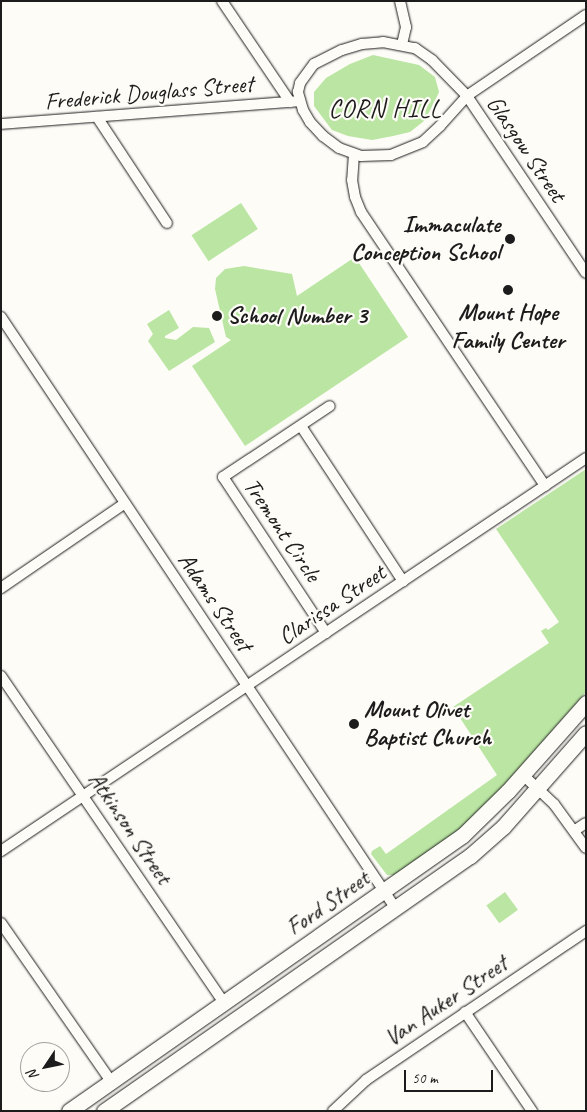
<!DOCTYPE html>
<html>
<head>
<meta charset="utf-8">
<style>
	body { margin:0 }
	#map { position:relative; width:587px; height:1112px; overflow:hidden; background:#fdfcf7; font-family:Caveat,sans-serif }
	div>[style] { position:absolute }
	.green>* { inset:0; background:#bae5a2; transform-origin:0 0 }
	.roads { filter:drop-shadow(0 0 1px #1c1c1c) drop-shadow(0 0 1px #1c1c1c) }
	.minor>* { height:10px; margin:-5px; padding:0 5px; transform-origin:5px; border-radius:5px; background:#fdfcf7 }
	.secondary>* { height:15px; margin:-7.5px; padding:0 7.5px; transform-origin:7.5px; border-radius:7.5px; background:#fdfcf7 }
	.dots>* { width:14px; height:14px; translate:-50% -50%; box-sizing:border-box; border:2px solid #fdfcf7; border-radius:50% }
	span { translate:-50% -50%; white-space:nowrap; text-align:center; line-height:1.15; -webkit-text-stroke:4.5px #fdfcf7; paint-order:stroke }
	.street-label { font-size:24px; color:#1c1c1c }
	.poi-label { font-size:24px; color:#1c1c1c; font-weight:700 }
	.right { translate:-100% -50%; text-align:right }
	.left { translate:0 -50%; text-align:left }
	.neighbourhood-label { font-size:25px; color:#1c1c1c; letter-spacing:1px }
	.frame { position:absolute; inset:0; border:2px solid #1c1c1c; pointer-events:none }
	.north { position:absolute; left:20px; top:1042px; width:50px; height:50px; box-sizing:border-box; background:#fdfcf7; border:1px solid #a3a29f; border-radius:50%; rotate:236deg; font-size:14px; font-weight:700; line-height:20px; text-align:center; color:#1c1c1c }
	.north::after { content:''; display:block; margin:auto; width:18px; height:22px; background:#1c1c1c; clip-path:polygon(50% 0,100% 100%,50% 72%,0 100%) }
	.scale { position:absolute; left:404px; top:1070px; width:89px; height:22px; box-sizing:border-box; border:2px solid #1c1c1c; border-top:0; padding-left:6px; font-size:15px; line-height:18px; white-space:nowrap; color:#1c1c1c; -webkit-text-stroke:4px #fdfcf7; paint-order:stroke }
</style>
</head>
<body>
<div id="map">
	<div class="green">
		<i style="clip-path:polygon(373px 55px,419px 65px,435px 77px,439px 92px,432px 107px,424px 121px,410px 132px,393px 136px,372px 140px,348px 136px,332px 130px,314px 106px,314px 92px,326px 78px,350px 64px)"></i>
		<i style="left:241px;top:203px;width:31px;height:59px;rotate:57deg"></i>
		<i style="clip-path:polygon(355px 257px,408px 337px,245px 446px,192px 366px,231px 340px,226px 337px,215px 289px,216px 278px,225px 269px,244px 266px,292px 274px,297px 296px)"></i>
		<i style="clip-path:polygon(169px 310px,179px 328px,165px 336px,165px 338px,176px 340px,193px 327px,209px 328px,215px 342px,169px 371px,148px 341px,153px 334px,147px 324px)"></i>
		<i style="clip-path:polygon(586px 469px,586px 692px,505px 784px,464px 826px,395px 875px,387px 875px,371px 854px,372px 851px,380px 846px,386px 854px,497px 775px,453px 707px,549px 643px,541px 631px,546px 628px,548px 630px,559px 622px,496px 529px)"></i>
		<i style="left:505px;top:892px;width:22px;height:23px;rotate:54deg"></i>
	</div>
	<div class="roads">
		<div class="minor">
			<i style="left:222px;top:1px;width:122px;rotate:56deg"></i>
			<i style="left:400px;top:1px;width:27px;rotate:77deg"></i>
			<i style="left:406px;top:27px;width:17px;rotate:103deg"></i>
			<i style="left:586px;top:15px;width:144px;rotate:145.8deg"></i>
			<i style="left:467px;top:96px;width:40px;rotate:132deg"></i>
			<i style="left:440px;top:126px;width:23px;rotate:137deg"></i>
			<i style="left:423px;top:142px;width:35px;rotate:158deg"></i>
			<i style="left:391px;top:155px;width:30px;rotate:178deg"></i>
			<i style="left:361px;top:156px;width:23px;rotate:-160deg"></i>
			<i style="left:339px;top:148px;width:20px;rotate:-143deg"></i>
			<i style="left:323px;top:136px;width:19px;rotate:-133deg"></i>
			<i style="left:310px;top:122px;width:14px;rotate:-120deg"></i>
			<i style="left:303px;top:110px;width:19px;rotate:-106deg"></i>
			<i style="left:298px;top:92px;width:9px;rotate:-77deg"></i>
			<i style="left:300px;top:83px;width:24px;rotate:-54deg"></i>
			<i style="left:314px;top:64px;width:31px;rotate:-27deg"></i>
			<i style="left:342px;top:50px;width:21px;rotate:-17deg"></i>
			<i style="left:362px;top:44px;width:21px;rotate:-5deg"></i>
			<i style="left:383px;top:42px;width:33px;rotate:11deg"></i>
			<i style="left:415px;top:48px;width:21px;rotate:35deg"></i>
			<i style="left:432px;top:60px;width:50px;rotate:45.8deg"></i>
			<i style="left:467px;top:96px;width:213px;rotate:56.1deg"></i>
			<i style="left:97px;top:117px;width:127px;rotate:56.6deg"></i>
			<i style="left:1px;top:124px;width:299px;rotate:-4.4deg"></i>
			<i style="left:354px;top:154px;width:26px;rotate:94deg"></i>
			<i style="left:352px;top:180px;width:17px;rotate:80deg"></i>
			<i style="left:355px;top:197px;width:16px;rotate:68deg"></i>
			<i style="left:361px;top:212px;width:330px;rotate:56.1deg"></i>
			<i style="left:1px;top:317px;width:712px;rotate:56.29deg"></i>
			<i style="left:301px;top:426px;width:186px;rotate:56.7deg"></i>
			<i style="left:1px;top:588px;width:150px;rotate:-34.4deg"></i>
			<i style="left:326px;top:633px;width:187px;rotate:-123.4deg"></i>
			<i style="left:223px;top:477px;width:128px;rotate:-33.6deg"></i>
			<i style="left:1px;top:676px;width:396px;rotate:55.7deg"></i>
			<i style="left:522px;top:774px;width:44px;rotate:43.2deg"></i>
			<i style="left:554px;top:804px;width:54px;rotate:54deg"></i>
			<i style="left:574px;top:831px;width:14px;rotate:-34deg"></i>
			<i style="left:1px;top:851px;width:705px;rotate:-33.89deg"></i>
			<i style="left:1px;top:923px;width:193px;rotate:55.2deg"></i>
			<i style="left:465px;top:1012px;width:120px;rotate:55.9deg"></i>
			<i style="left:333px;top:1111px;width:45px;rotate:-43.2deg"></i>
			<i style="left:366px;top:1080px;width:266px;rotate:-34.1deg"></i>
		</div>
		<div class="secondary">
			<i style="left:69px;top:1111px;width:480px;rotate:-35deg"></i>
			<i style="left:462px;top:836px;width:64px;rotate:-44.4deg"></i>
			<i style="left:508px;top:791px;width:118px;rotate:-48.4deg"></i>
			<i style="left:104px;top:1111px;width:446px;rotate:-34.9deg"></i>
			<i style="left:470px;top:856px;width:44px;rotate:-41.3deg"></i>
			<i style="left:503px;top:827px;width:125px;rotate:-48.6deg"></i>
		</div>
	</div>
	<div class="dots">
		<i style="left:510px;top:239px;background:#1c1c1c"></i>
		<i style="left:508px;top:290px;background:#1c1c1c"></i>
		<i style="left:217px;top:316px;background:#1c1c1c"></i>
		<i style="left:354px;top:724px;background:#1c1c1c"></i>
	</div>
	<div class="street-label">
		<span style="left:149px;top:93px;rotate:-5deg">Frederick Douglass Street</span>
		<span style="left:526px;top:149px;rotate:56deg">Glasgow Street</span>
		<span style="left:282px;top:530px;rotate:56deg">Tremont Circle</span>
		<span style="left:215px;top:602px;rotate:56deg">Adams Street</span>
		<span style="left:332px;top:605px;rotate:-34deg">Clarissa Street</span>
		<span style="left:130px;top:828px;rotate:56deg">Atkinson Street</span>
		<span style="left:328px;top:903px;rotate:-35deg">Ford Street</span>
		<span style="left:446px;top:1001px;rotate:-34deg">Van Auker Street</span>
	</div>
	<div class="poi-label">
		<span class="right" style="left:500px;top:239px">Immaculate<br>Conception School</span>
		<span style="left:508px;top:327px">Mount Hope<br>Family Center</span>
		<span class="left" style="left:227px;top:316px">School Number 3</span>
		<span class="left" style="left:364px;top:724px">Mount Olivet<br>Baptist Church</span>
	</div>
	<div class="neighbourhood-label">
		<span style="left:385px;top:109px">CORN HILL</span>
	</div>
	<div class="frame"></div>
	<div class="north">N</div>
	<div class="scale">50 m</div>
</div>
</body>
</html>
